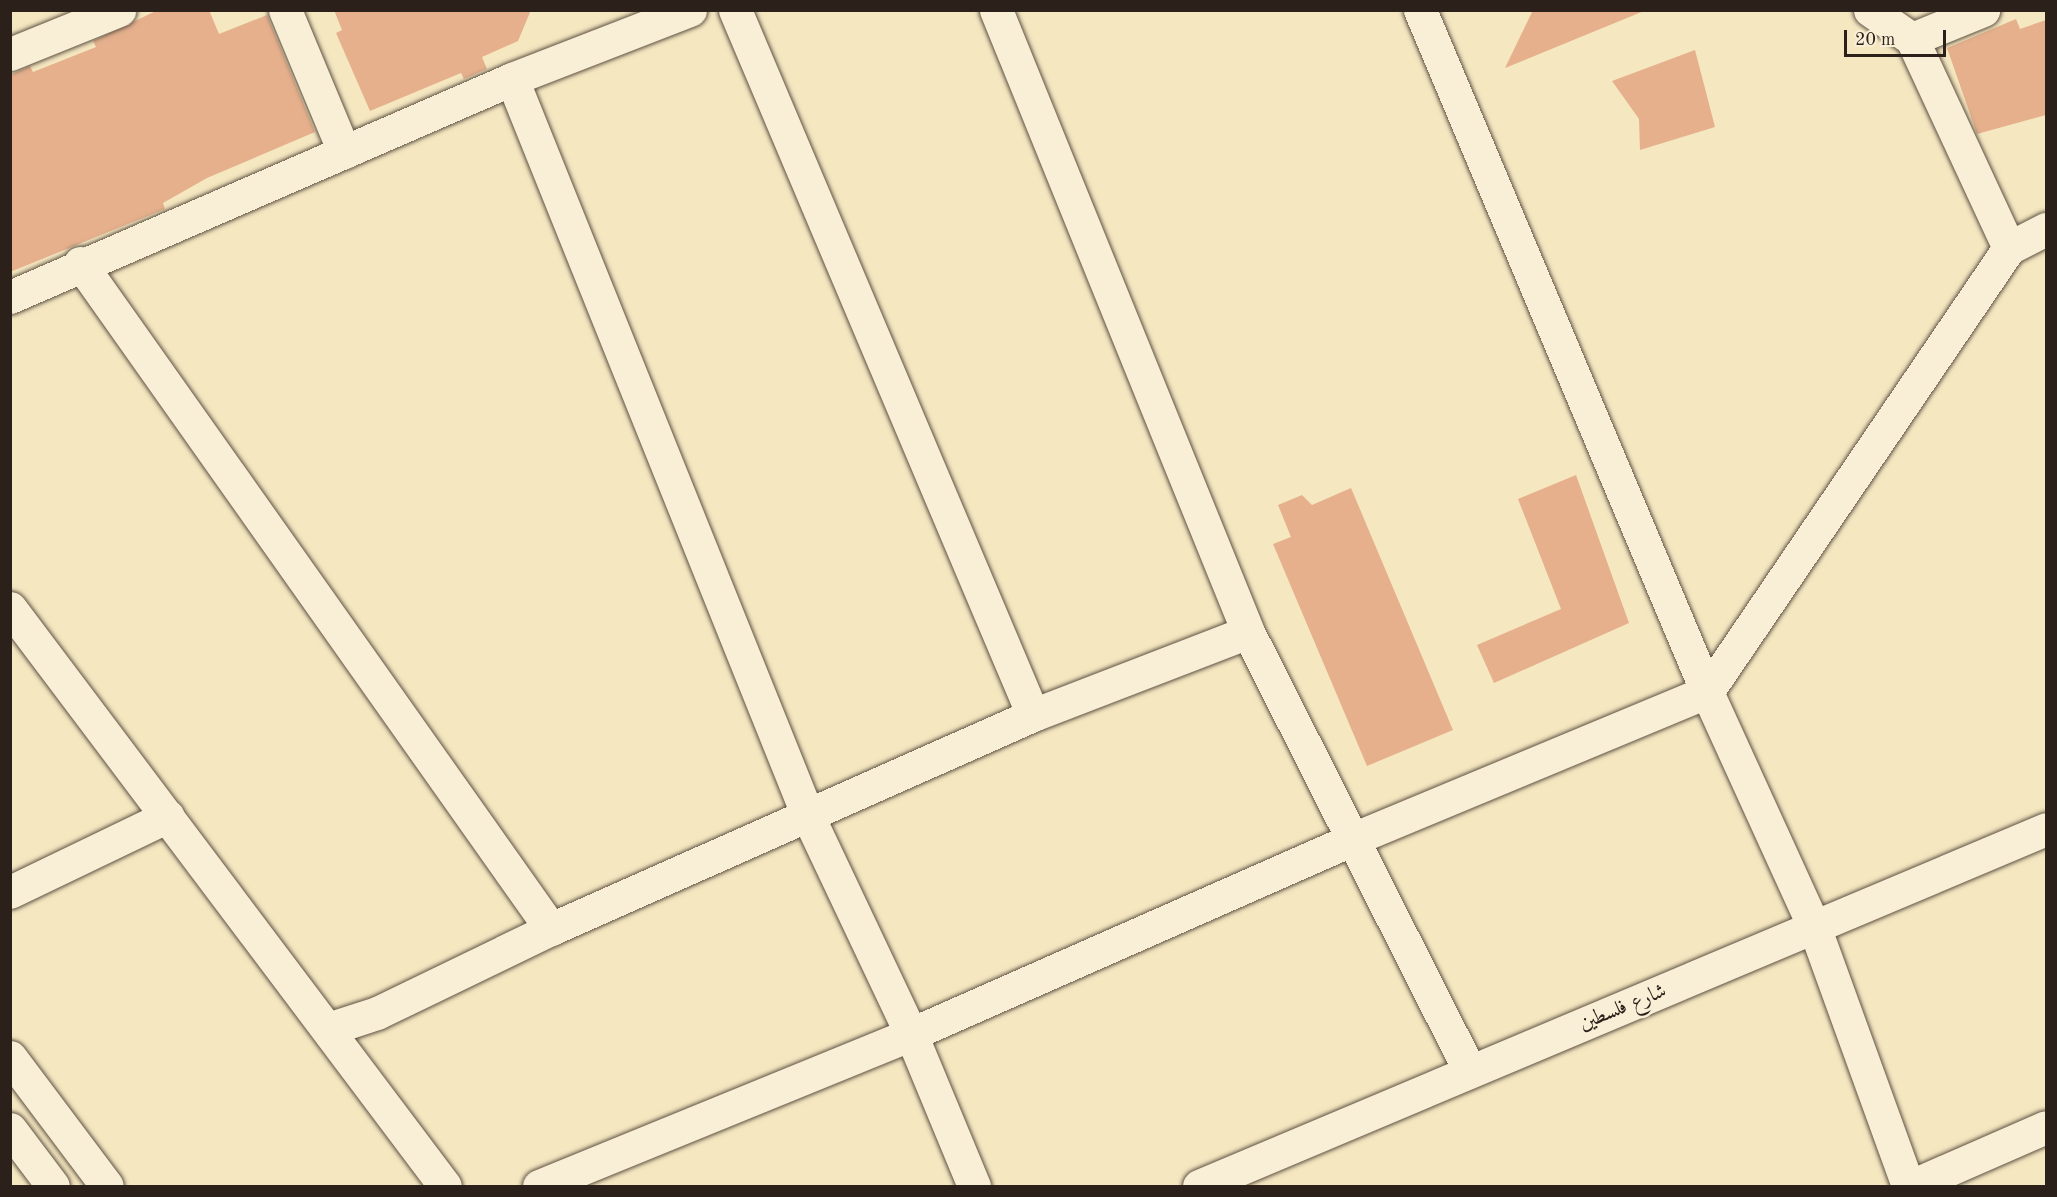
<!DOCTYPE html>
<html>
<head>
<meta charset="utf-8">
<style>
	body { margin:0 }
	#map { position:relative; width:2057px; height:1197px; overflow:hidden; background:#f5e7c0; font-family:"Old Standard TT",Amiri,serif }
	div>[style] { position:absolute }
	.building>* { inset:0; background:#e6b08d }
	.roads { filter:drop-shadow(0 0 2px #5e5244) drop-shadow(0 0 2px #5e5244) }
	.street>* { height:33px; margin:-16.5px; padding:0 16.5px; transform-origin:16.5px; border-radius:16.5px; background:#f8efd6 }
	.secondary>* { height:33px; margin:-16.5px; padding:0 16.5px; transform-origin:16.5px; border-radius:16.5px; background:#f8efd6 }
	span { translate:-50% -50%; white-space:nowrap; text-align:center; line-height:1.15; -webkit-text-stroke:5px #f8efd6; paint-order:stroke }
	.street-label { font-size:21px; color:#2b201a }
	.frame { position:absolute; inset:0; border:12px solid #2b201a; pointer-events:none }
	.scale { position:absolute; left:1844px; top:30px; width:102px; height:27px; box-sizing:border-box; border:3px solid #2b201a; border-top:0; padding-left:8px; font-size:18px; line-height:21px; white-space:nowrap; color:#2b201a; -webkit-text-stroke:4px #f8efd6; paint-order:stroke }
</style>
</head>
<body>
<div id="map">
	<div class="building">
		<i style="clip-path:polygon(158px 10px,209px 10px,219px 34px,267px 15px,315px 132px,207px 178px,163px 203px,165px 209px,10px 272px,10px 75px,30px 66px,33px 72px,96px 47px,93px 41px)"></i>
		<i style="clip-path:polygon(334px 10px,531px 10px,518px 41px,482px 57px,487px 69px,464px 79px,461px 73px,370px 111px,336px 33px,342px 30px)"></i>
		<i style="clip-path:polygon(1533px 10px,1644px 10px,1644px 11px,1505px 68px)"></i>
		<i style="clip-path:polygon(2016px 19px,2020px 29px,2046px 20px,2046px 115px,1977px 134px,1947px 48px)"></i>
		<i style="clip-path:polygon(1695px 50px,1715px 127px,1640px 150px,1639px 119px,1612px 81px)"></i>
		<i style="clip-path:polygon(1576px 475px,1629px 623px,1494px 683px,1477px 645px,1561px 609px,1518px 499px)"></i>
		<i style="clip-path:polygon(1351px 488px,1453px 730px,1367px 766px,1273px 544px,1291px 537px,1278px 505px,1302px 495px,1312px 505px)"></i>
	</div>
	<div class="roads">
		<div class="street">
			<i style="left:285px;top:10px;width:154px;rotate:67.4deg"></i>
			<i style="left:735px;top:10px;width:765px;rotate:67.09deg"></i>
			<i style="left:996px;top:10px;width:671px;rotate:67.94deg"></i>
			<i style="left:1248px;top:632px;width:492px;rotate:63.2deg"></i>
			<i style="left:1420px;top:10px;width:740px;rotate:67.18deg"></i>
			<i style="left:1707px;top:692px;width:260px;rotate:65.5deg"></i>
			<i style="left:1815px;top:929px;width:273px;rotate:70.1deg"></i>
			<i style="left:1870px;top:10px;width:51px;rotate:34.6deg"></i>
			<i style="left:1912px;top:39px;width:230px;rotate:65.1deg"></i>
			<i style="left:1912px;top:39px;width:77px;rotate:-22.2deg"></i>
			<i style="left:10px;top:54px;width:118px;rotate:-22deg"></i>
			<i style="left:512px;top:79px;width:794px;rotate:68.12deg"></i>
			<i style="left:808px;top:816px;width:241px;rotate:64.7deg"></i>
			<i style="left:911px;top:1034px;width:165px;rotate:67.5deg"></i>
			<i style="left:80px;top:263px;width:816px;rotate:54.73deg"></i>
			<i style="left:10px;top:297px;width:547px;rotate:-23.47deg"></i>
			<i style="left:512px;top:79px;width:191px;rotate:-21.2deg"></i>
			<i style="left:10px;top:608px;width:723px;rotate:53.04deg"></i>
			<i style="left:10px;top:892px;width:175px;rotate:-25.7deg"></i>
			<i style="left:328px;top:1029px;width:52px;rotate:-18.1deg"></i>
			<i style="left:377px;top:1013px;width:193px;rotate:-25.8deg"></i>
			<i style="left:551px;top:929px;width:527px;rotate:-23.94deg"></i>
			<i style="left:1033px;top:715px;width:230px;rotate:-21.1deg"></i>
			<i style="left:539px;top:1186px;width:402px;rotate:-22.2deg"></i>
			<i style="left:911px;top:1034px;width:483px;rotate:-23.8deg"></i>
			<i style="left:1353px;top:839px;width:383px;rotate:-22.6deg"></i>
			<i style="left:1707px;top:692px;width:537px;rotate:-55.78deg"></i>
			<i style="left:2009px;top:248px;width:42px;rotate:-27.2deg"></i>
			<i style="left:1911px;top:1186px;width:147px;rotate:-23.6deg"></i>
		</div>
		<div class="secondary">
			<i style="left:10px;top:1057px;width:161px;rotate:53.1deg"></i>
			<i style="left:10px;top:1129px;width:71px;rotate:53deg"></i>
			<i style="left:1199px;top:1186px;width:919px;rotate:-22.85deg"></i>
		</div>
	</div>
	<div class="street-label">
		<span style="left:1623px;top:1008px;rotate:-22deg">شارع فلسطين</span>
	</div>
	<div class="frame"></div>
	<div class="scale">20 m</div>
</div>
</body>
</html>
